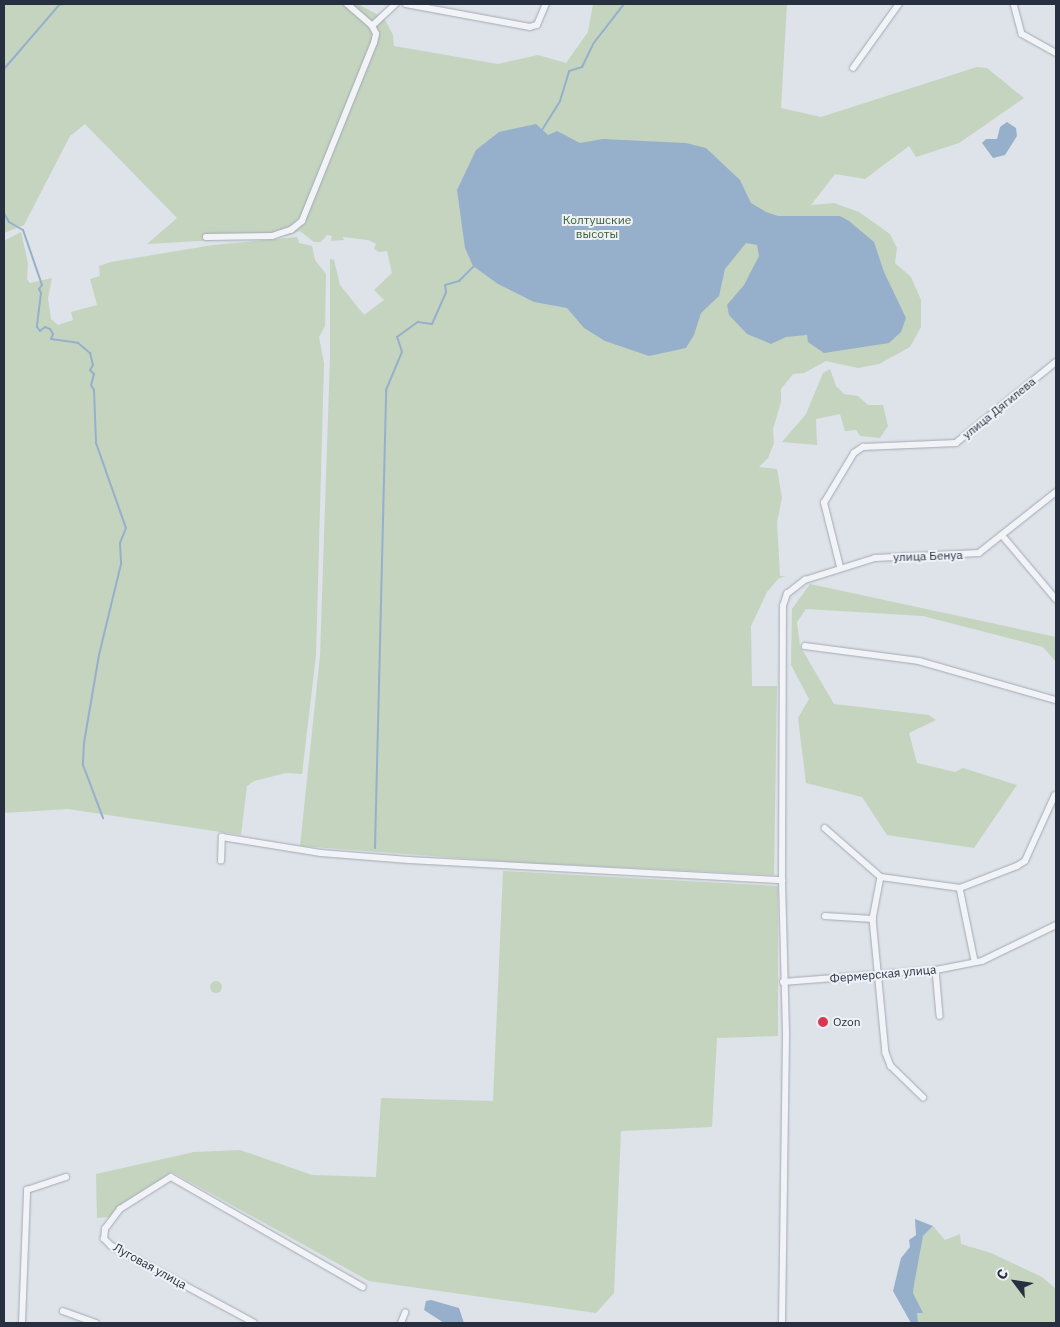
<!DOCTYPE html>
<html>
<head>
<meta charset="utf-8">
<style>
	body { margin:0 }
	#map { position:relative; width:1060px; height:1327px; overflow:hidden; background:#dee2e9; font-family:"IBM Plex Sans",sans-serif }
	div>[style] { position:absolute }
	.green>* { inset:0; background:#c4d4bf }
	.round { border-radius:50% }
	.water>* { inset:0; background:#96b0cc }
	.stream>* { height:2px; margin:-1px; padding:0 1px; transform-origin:1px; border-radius:1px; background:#96b0cc }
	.roads { filter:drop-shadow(0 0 1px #a3a9b3) drop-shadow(0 0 1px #a3a9b3) }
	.minor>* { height:5.5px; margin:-2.75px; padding:0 2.75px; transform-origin:2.75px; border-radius:2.75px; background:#f1f3f7 }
	.dots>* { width:14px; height:14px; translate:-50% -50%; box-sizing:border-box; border:2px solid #eef1f6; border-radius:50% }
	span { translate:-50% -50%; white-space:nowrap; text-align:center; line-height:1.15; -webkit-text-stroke:4px #eef1f6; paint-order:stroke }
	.park-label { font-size:12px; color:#3a5e32 }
	.street-label { font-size:12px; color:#263041 }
	.poi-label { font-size:12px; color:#263041 }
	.left { translate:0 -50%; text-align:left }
	.frame { position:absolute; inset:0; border:5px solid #263041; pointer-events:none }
	.north { position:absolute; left:990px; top:1257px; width:50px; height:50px; -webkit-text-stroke:4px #eef1f6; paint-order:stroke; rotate:301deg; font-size:14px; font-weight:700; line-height:20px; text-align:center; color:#263041 }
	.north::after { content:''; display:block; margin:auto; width:18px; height:22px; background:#263041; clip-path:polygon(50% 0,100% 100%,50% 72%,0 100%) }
</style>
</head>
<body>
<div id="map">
	<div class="green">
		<i style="clip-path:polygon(4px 4px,358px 4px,384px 18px,393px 35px,394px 46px,498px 64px,538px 55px,566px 63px,588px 32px,593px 4px,787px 4px,781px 108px,821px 117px,977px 67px,987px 68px,1024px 98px,959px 143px,916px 157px,909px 146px,865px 179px,835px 174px,811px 205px,834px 203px,859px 212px,890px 234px,897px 248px,895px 263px,911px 277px,921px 300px,921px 327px,910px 347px,879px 364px,858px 368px,826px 361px,804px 373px,793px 374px,781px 389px,781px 402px,773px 429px,774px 443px,768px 458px,759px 467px,777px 469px,782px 498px,777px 522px,780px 576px,785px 576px,778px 579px,767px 592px,751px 626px,752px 686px,777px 686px,774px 875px,510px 862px,300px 846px,320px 656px,330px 357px,330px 259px,334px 260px,340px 285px,364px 315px,384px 300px,374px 290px,392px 273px,387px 251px,379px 252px,374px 249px,376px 244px,368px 240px,343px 237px,344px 240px,331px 241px,332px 236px,327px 235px,321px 242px,314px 242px,300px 231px,286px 236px,147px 244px,177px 218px,85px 124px,70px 136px,24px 225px,4px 233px)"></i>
		<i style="clip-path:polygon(21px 232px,28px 263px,27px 279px,30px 283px,52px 278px,48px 298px,51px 319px,58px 325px,73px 320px,71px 312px,97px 305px,90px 279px,100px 276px,99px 266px,111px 262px,213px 245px,297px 237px,299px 243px,312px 246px,315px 260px,326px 274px,325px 326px,319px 337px,324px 363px,316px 655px,302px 774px,286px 773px,254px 781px,247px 786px,241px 835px,68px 809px,4px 813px,4px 241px)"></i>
		<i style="clip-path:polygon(830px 369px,836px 386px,844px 394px,858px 396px,868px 405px,883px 405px,888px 426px,880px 438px,860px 436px,856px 430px,845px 431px,840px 414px,816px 419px,817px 445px,782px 442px,806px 414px,823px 373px)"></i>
		<i style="clip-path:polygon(810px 584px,1056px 637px,1056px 662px,1043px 647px,923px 616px,806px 609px,797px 622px,800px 646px,834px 704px,929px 715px,936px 720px,909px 733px,917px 763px,955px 772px,963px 768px,1017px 785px,974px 848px,887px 835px,862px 797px,806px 783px,798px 718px,809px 699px,791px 665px,792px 609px)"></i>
		<i style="clip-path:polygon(503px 871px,778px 886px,778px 1036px,717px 1038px,712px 1127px,621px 1131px,614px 1293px,596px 1313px,369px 1281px,172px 1172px,123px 1203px,110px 1217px,97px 1218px,96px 1174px,194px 1152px,240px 1150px,312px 1175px,376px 1177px,381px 1098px,493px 1101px)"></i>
		<i class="round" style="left:210px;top:981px;width:12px;height:12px"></i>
		<i style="clip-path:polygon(933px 1226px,945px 1240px,960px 1234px,961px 1244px,991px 1253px,1042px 1277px,1056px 1289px,1056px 1323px,918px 1323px,916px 1312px,922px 1313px,913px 1293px,917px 1256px,923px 1236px)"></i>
	</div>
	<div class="water">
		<i style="clip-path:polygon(1007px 122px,1016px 128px,1017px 136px,1005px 155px,993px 158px,982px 143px,986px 139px,997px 139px,1000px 127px)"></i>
		<i style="clip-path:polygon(536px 124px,548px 135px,557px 131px,580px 143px,603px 139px,686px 143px,706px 148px,740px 180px,751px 203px,766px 212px,778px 216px,840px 216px,849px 221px,874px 242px,884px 272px,906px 318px,901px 332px,889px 343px,824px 353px,808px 342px,807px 335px,786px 337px,771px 344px,747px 334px,729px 315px,727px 305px,744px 285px,759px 256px,757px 245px,746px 243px,725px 269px,719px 296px,701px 313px,694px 335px,686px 348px,649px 356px,605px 341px,584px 328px,567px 308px,534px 302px,498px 284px,473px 266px,465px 248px,457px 190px,476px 150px,499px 132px)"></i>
		<i style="clip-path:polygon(915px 1219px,933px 1226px,923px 1236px,914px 1285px,913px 1293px,923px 1313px,917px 1313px,918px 1323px,911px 1323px,893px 1291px,901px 1258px,910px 1247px,909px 1240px,916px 1235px)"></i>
		<i style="clip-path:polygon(431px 1300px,459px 1308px,464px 1323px,444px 1323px,424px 1310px,426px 1301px)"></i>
	</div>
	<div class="stream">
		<i style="left:4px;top:69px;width:84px;rotate:-49.3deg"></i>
		<i style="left:59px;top:5px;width:5px;rotate:-11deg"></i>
		<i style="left:542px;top:130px;width:34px;rotate:-58deg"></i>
		<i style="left:560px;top:101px;width:31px;rotate:-73deg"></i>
		<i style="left:569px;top:71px;width:14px;rotate:-17deg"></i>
		<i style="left:582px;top:67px;width:25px;rotate:-64deg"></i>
		<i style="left:593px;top:44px;width:51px;rotate:-52.2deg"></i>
		<i style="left:4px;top:213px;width:10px;rotate:61deg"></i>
		<i style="left:9px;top:222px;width:16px;rotate:30deg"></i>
		<i style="left:23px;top:230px;width:58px;rotate:70.9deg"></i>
		<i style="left:42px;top:285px;width:5px;rotate:127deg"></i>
		<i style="left:39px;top:289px;width:4px;rotate:63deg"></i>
		<i style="left:41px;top:293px;width:34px;rotate:97deg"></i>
		<i style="left:37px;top:327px;width:5px;rotate:53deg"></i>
		<i style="left:40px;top:331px;width:6px;rotate:-39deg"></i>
		<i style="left:45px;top:327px;width:5px;rotate:22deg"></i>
		<i style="left:50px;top:329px;width:6px;rotate:59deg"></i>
		<i style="left:53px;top:334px;width:5px;rotate:112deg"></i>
		<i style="left:51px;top:339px;width:27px;rotate:8deg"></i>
		<i style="left:78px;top:343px;width:16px;rotate:40deg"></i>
		<i style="left:90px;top:353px;width:12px;rotate:76deg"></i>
		<i style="left:93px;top:365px;width:6px;rotate:121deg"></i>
		<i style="left:90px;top:370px;width:6px;rotate:45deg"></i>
		<i style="left:94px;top:374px;width:11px;rotate:105deg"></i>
		<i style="left:91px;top:385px;width:6px;rotate:59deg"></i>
		<i style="left:94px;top:390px;width:53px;rotate:87.8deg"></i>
		<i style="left:96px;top:443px;width:90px;rotate:70.6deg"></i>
		<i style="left:126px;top:528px;width:16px;rotate:112deg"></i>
		<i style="left:120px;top:543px;width:21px;rotate:87deg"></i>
		<i style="left:121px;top:564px;width:94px;rotate:103.6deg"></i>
		<i style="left:99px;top:655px;width:89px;rotate:99.7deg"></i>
		<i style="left:84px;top:743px;width:22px;rotate:93deg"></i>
		<i style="left:83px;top:765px;width:57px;rotate:69.3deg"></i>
		<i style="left:375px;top:848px;width:458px;rotate:-88.6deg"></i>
		<i style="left:386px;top:390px;width:41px;rotate:-67.2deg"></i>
		<i style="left:402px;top:352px;width:16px;rotate:-108deg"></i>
		<i style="left:397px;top:337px;width:26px;rotate:-36deg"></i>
		<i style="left:418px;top:322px;width:14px;rotate:8deg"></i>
		<i style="left:432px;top:324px;width:35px;rotate:-66deg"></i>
		<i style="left:446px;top:292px;width:7px;rotate:-98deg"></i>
		<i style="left:445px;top:285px;width:15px;rotate:-16deg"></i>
		<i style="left:459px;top:281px;width:21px;rotate:-45deg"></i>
	</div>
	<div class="roads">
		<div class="minor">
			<i style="left:406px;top:4px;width:126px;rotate:10.5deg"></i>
			<i style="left:530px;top:27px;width:7px;rotate:-16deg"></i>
			<i style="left:537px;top:25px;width:23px;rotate:-67deg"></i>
			<i style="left:1014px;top:4px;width:31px;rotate:75deg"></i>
			<i style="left:1022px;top:34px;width:39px;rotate:29deg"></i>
			<i style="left:372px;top:26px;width:33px;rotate:-43deg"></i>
			<i style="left:853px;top:68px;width:79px;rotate:-54.3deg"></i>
			<i style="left:206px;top:237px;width:66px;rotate:-0.9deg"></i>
			<i style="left:272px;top:236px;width:20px;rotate:-18deg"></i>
			<i style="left:291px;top:230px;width:14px;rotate:-39deg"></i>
			<i style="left:302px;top:221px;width:192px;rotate:-68deg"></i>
			<i style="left:374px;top:43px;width:9px;rotate:-77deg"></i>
			<i style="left:376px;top:34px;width:9px;rotate:-117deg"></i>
			<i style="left:372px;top:26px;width:33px;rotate:-139deg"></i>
			<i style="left:1002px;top:535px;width:84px;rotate:49.8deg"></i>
			<i style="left:840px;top:567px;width:66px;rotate:-104deg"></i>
			<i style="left:824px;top:503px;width:58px;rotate:-59deg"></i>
			<i style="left:854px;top:453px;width:11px;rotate:-34deg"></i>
			<i style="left:863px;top:447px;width:93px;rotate:-2.5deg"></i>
			<i style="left:956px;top:443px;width:129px;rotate:-39deg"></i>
			<i style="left:805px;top:646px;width:115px;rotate:7.5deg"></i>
			<i style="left:919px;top:661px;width:142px;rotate:15.9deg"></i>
			<i style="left:825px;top:828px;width:74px;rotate:41.2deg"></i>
			<i style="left:221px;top:861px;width:24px;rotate:-88deg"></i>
			<i style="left:222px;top:837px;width:100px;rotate:9.2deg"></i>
			<i style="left:321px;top:853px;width:88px;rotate:4.5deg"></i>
			<i style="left:409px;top:860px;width:374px;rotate:3.1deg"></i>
			<i style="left:881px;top:877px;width:43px;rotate:100.8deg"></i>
			<i style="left:873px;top:919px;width:135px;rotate:84.5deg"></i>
			<i style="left:886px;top:1053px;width:14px;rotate:69deg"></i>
			<i style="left:891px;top:1066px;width:45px;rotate:44.1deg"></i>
			<i style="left:881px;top:877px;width:80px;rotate:7.9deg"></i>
			<i style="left:960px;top:888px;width:61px;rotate:-21.1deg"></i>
			<i style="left:1017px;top:866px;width:9px;rotate:-32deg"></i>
			<i style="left:1025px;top:861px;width:72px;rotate:-65.6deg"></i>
			<i style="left:960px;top:888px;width:75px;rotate:78.4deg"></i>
			<i style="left:825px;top:916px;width:48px;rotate:3.6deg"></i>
			<i style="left:936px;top:970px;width:46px;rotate:85deg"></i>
			<i style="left:783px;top:982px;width:153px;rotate:-4.5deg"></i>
			<i style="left:936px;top:970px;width:47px;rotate:-11.1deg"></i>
			<i style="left:982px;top:961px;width:82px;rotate:-25.9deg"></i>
			<i style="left:63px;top:1311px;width:35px;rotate:20deg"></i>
			<i style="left:22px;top:1323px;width:133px;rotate:-87.8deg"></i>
			<i style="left:27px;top:1190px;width:41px;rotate:-18.4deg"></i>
			<i style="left:254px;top:1323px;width:162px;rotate:-151.7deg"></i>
			<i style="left:111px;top:1246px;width:10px;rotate:-135deg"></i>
			<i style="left:104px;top:1239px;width:10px;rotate:-84deg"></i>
			<i style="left:105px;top:1229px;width:25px;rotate:-53deg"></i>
			<i style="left:120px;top:1209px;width:60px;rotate:-32.1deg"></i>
			<i style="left:171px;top:1177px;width:221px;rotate:29.8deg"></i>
			<i style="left:401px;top:1323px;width:11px;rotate:-68deg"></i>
			<i style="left:782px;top:1323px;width:290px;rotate:-89.2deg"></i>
			<i style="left:786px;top:1033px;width:153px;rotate:-91.5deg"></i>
			<i style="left:782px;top:880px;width:274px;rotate:-89.8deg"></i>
			<i style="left:783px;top:606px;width:13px;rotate:-72deg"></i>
			<i style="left:787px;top:594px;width:23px;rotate:-38deg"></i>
			<i style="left:805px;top:580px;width:73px;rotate:-17.4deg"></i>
			<i style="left:875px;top:558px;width:104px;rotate:-2.8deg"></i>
			<i style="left:979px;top:553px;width:98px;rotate:-38.4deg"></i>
		</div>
	</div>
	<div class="dots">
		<i style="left:823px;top:1022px;background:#d93850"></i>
	</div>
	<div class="park-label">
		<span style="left:597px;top:227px">Колтушские<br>высоты</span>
	</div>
	<div class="street-label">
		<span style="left:999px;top:408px;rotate:-39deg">улица Дягилева</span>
		<span style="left:928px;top:556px;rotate:-2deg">улица Бенуа</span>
		<span style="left:883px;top:974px;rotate:-5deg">Фермерская улица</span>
		<span style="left:150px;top:1266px;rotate:29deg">Луговая улица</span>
	</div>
	<div class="poi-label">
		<span class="left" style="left:833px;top:1022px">Ozon</span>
	</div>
	<div class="frame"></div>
	<div class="north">С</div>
</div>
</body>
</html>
